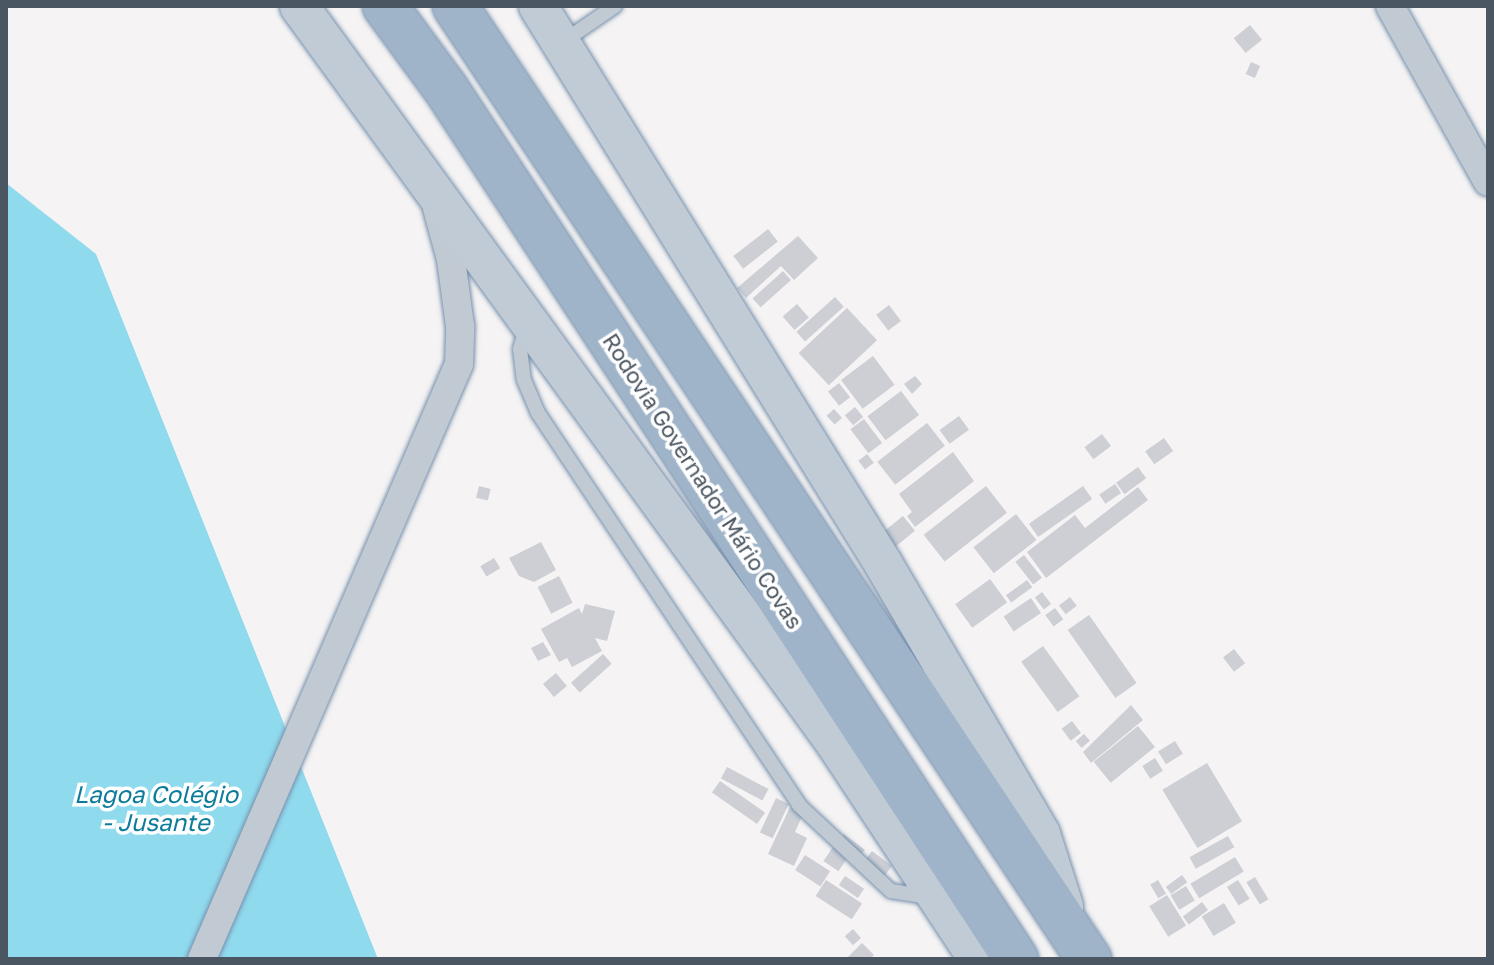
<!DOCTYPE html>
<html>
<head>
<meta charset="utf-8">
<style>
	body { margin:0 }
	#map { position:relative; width:1494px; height:965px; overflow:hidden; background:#f5f3f3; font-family:"Golos Text",sans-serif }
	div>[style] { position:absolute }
	.water>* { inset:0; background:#90daee }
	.building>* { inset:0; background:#cdcfd5; transform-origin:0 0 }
	.roads { filter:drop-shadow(0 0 2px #7690ad) drop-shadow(0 0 2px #7690ad) }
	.service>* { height:14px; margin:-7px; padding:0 7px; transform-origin:7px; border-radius:7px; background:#c1cad2 }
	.minor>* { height:28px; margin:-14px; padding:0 14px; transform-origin:14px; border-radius:14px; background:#c1cad2 }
	.secondary>* { height:38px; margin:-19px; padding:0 19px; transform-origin:19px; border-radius:19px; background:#c1cbd6 }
	.trunk>* { height:44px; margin:-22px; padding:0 22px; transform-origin:22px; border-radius:22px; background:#9fb4c9 }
	span { translate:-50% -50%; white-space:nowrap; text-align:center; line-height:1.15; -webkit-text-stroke:7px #fff; paint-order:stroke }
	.street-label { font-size:22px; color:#4a5661 }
	.water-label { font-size:24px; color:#0c7c9b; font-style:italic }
	.frame { position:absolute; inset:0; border:8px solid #4a5661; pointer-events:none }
</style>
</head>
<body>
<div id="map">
	<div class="water">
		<i style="clip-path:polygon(6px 183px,96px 254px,378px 959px,6px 959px)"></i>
	</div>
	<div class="building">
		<i style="left:1250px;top:25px;width:19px;height:21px;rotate:51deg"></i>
		<i style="left:1251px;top:62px;width:10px;height:13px;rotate:24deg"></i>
		<i style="left:768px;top:229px;width:16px;height:44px;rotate:52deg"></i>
		<i style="clip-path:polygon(798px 236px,818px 258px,794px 280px,781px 266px,746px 298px,737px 288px)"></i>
		<i style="left:783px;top:271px;width:12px;height:41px;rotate:48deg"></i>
		<i style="left:835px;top:297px;width:13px;height:52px;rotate:48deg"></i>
		<i style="left:797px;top:304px;width:18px;height:19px;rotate:49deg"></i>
		<i style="left:889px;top:305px;width:20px;height:16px;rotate:53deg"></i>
		<i style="left:847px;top:308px;width:44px;height:66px;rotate:47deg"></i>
		<i style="left:873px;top:356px;width:36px;height:40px;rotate:53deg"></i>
		<i style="clip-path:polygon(915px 376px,922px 384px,912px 394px,904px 384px)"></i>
		<i style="left:839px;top:383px;width:18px;height:14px;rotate:52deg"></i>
		<i style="left:901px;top:391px;width:30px;height:42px;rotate:53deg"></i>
		<i style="left:855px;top:407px;width:13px;height:13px;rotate:51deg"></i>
		<i style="left:834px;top:409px;width:12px;height:10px;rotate:48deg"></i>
		<i style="left:959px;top:416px;width:17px;height:24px;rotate:54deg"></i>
		<i style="left:864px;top:419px;width:30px;height:17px;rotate:53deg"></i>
		<i style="left:927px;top:423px;width:29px;height:63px;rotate:52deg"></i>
		<i style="left:1102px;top:434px;width:15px;height:22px;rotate:53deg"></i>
		<i style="left:1164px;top:438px;width:16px;height:23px;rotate:55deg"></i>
		<i style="clip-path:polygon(953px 452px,974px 481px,915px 527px,907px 516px,912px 512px,899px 494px)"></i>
		<i style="left:867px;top:454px;width:11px;height:11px;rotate:52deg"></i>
		<i style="left:1138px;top:467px;width:14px;height:27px;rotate:54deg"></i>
		<i style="left:1115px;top:484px;width:11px;height:19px;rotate:56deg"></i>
		<i style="left:479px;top:486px;width:12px;height:12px;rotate:14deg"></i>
		<i style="left:986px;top:486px;width:34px;height:79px;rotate:52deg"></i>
		<i style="left:1083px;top:486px;width:16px;height:66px;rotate:55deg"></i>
		<i style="clip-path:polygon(1138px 487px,1148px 500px,1046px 578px,1027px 552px,1075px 515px,1085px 528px)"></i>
		<i style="left:1016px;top:514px;width:33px;height:54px;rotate:52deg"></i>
		<i style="left:903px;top:516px;width:19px;height:26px;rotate:51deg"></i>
		<i style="clip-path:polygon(541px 542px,556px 570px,534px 582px,519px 576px,509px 558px)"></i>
		<i style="left:1024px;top:555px;width:29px;height:11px;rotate:52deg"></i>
		<i style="left:494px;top:558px;width:12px;height:16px;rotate:59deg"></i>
		<i style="left:559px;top:576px;width:30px;height:24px;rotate:63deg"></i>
		<i style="left:990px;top:579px;width:29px;height:43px;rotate:54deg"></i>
		<i style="left:1027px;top:580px;width:9px;height:26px;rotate:54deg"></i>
		<i style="left:1042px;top:592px;width:15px;height:9px;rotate:53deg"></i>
		<i style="left:1070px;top:597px;width:11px;height:14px;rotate:52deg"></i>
		<i style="left:1031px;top:598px;width:18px;height:33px;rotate:56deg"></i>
		<i style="clip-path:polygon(585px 604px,615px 611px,607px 641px,595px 638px,602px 651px,572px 667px,567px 658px,559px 662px,541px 629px,579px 608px,582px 614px)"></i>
		<i style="left:1055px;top:608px;width:14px;height:12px;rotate:54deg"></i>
		<i style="left:1089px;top:615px;width:83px;height:26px;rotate:55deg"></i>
		<i style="clip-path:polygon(543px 642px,551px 655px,538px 661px,531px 648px)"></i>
		<i style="left:1043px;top:646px;width:62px;height:27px;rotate:54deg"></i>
		<i style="left:1234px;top:649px;width:18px;height:14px;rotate:52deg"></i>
		<i style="left:603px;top:654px;width:13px;height:43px;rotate:48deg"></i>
		<i style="left:556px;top:673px;width:17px;height:17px;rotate:50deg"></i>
		<i style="clip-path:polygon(1131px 705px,1143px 720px,1091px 763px,1083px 752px)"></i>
		<i style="left:1072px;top:721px;width:15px;height:13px;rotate:53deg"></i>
		<i style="left:1138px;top:726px;width:27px;height:57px;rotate:51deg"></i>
		<i style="left:1084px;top:734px;width:9px;height:11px;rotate:49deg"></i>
		<i style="left:1175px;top:741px;width:15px;height:20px;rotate:58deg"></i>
		<i style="left:1155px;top:758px;width:15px;height:15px;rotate:58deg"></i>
		<i style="left:1207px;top:763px;width:68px;height:52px;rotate:59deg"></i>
		<i style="left:727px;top:767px;width:47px;height:13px;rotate:28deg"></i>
		<i style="left:720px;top:781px;width:55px;height:14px;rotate:35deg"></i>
		<i style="left:776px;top:798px;width:14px;height:38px;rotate:25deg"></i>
		<i style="clip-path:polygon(790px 807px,803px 814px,795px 832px,807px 838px,794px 866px,768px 854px)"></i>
		<i style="left:844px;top:834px;width:26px;height:11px;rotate:37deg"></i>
		<i style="left:1228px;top:836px;width:13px;height:44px;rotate:61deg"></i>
		<i style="left:833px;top:847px;width:18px;height:17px;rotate:34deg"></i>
		<i style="left:872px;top:851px;width:25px;height:15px;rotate:37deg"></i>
		<i style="left:805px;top:855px;width:30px;height:18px;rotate:33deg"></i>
		<i style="left:1235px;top:857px;width:17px;height:52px;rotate:59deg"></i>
		<i style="left:1182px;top:875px;width:9px;height:20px;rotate:54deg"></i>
		<i style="left:845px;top:876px;width:23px;height:11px;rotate:34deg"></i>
		<i style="left:1255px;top:877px;width:26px;height:10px;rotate:59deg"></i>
		<i style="left:826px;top:880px;width:43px;height:19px;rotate:33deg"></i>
		<i style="left:1158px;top:880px;width:16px;height:9px;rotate:60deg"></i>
		<i style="left:1238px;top:880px;width:22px;height:13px;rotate:58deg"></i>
		<i style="left:1186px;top:886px;width:17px;height:18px;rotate:59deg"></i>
		<i style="left:1167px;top:895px;width:36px;height:21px;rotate:58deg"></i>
		<i style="left:1202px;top:902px;width:10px;height:24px;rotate:53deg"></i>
		<i style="left:1224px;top:903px;width:23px;height:26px;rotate:59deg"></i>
		<i style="left:853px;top:929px;width:12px;height:11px;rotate:48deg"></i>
		<i style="clip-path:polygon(862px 943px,874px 955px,870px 959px,846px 959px)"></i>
	</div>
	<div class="roads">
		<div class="service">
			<i style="left:564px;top:41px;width:62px;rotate:-34.5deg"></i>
			<i style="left:526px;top:328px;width:22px;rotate:106deg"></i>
			<i style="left:520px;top:349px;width:31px;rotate:83deg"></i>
			<i style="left:524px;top:380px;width:36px;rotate:67deg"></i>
			<i style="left:538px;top:413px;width:471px;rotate:56.3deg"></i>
			<i style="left:799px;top:805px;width:126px;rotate:43.1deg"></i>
			<i style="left:891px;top:891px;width:37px;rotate:9deg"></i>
		</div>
		<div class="minor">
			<i style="left:1390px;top:6px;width:201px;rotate:60.9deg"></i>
			<i style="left:202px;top:959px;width:648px;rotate:-66.64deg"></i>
			<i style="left:459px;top:364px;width:38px;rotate:-88deg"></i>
			<i style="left:460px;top:326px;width:68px;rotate:-97.7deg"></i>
			<i style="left:451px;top:259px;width:53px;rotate:-105.4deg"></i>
		</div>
		<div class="secondary">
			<i style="left:299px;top:6px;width:911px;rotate:53.97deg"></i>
			<i style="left:835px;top:743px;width:259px;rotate:56.5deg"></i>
			<i style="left:538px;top:6px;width:657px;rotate:58.24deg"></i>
			<i style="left:884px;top:565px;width:311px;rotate:59.7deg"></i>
			<i style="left:1041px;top:834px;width:76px;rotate:72.3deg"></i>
		</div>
		<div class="trunk">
			<i style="left:385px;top:6px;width:103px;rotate:53.7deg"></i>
			<i style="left:446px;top:89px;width:1040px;rotate:56.77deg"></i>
			<i style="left:455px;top:6px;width:1145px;rotate:56.37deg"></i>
		</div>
	</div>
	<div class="street-label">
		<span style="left:703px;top:481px;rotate:57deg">Rodovia Governador Mário Covas</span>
	</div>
	<div class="water-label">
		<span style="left:156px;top:808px">Lagoa Colégio<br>- Jusante</span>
	</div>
	<div class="frame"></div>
</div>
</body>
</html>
